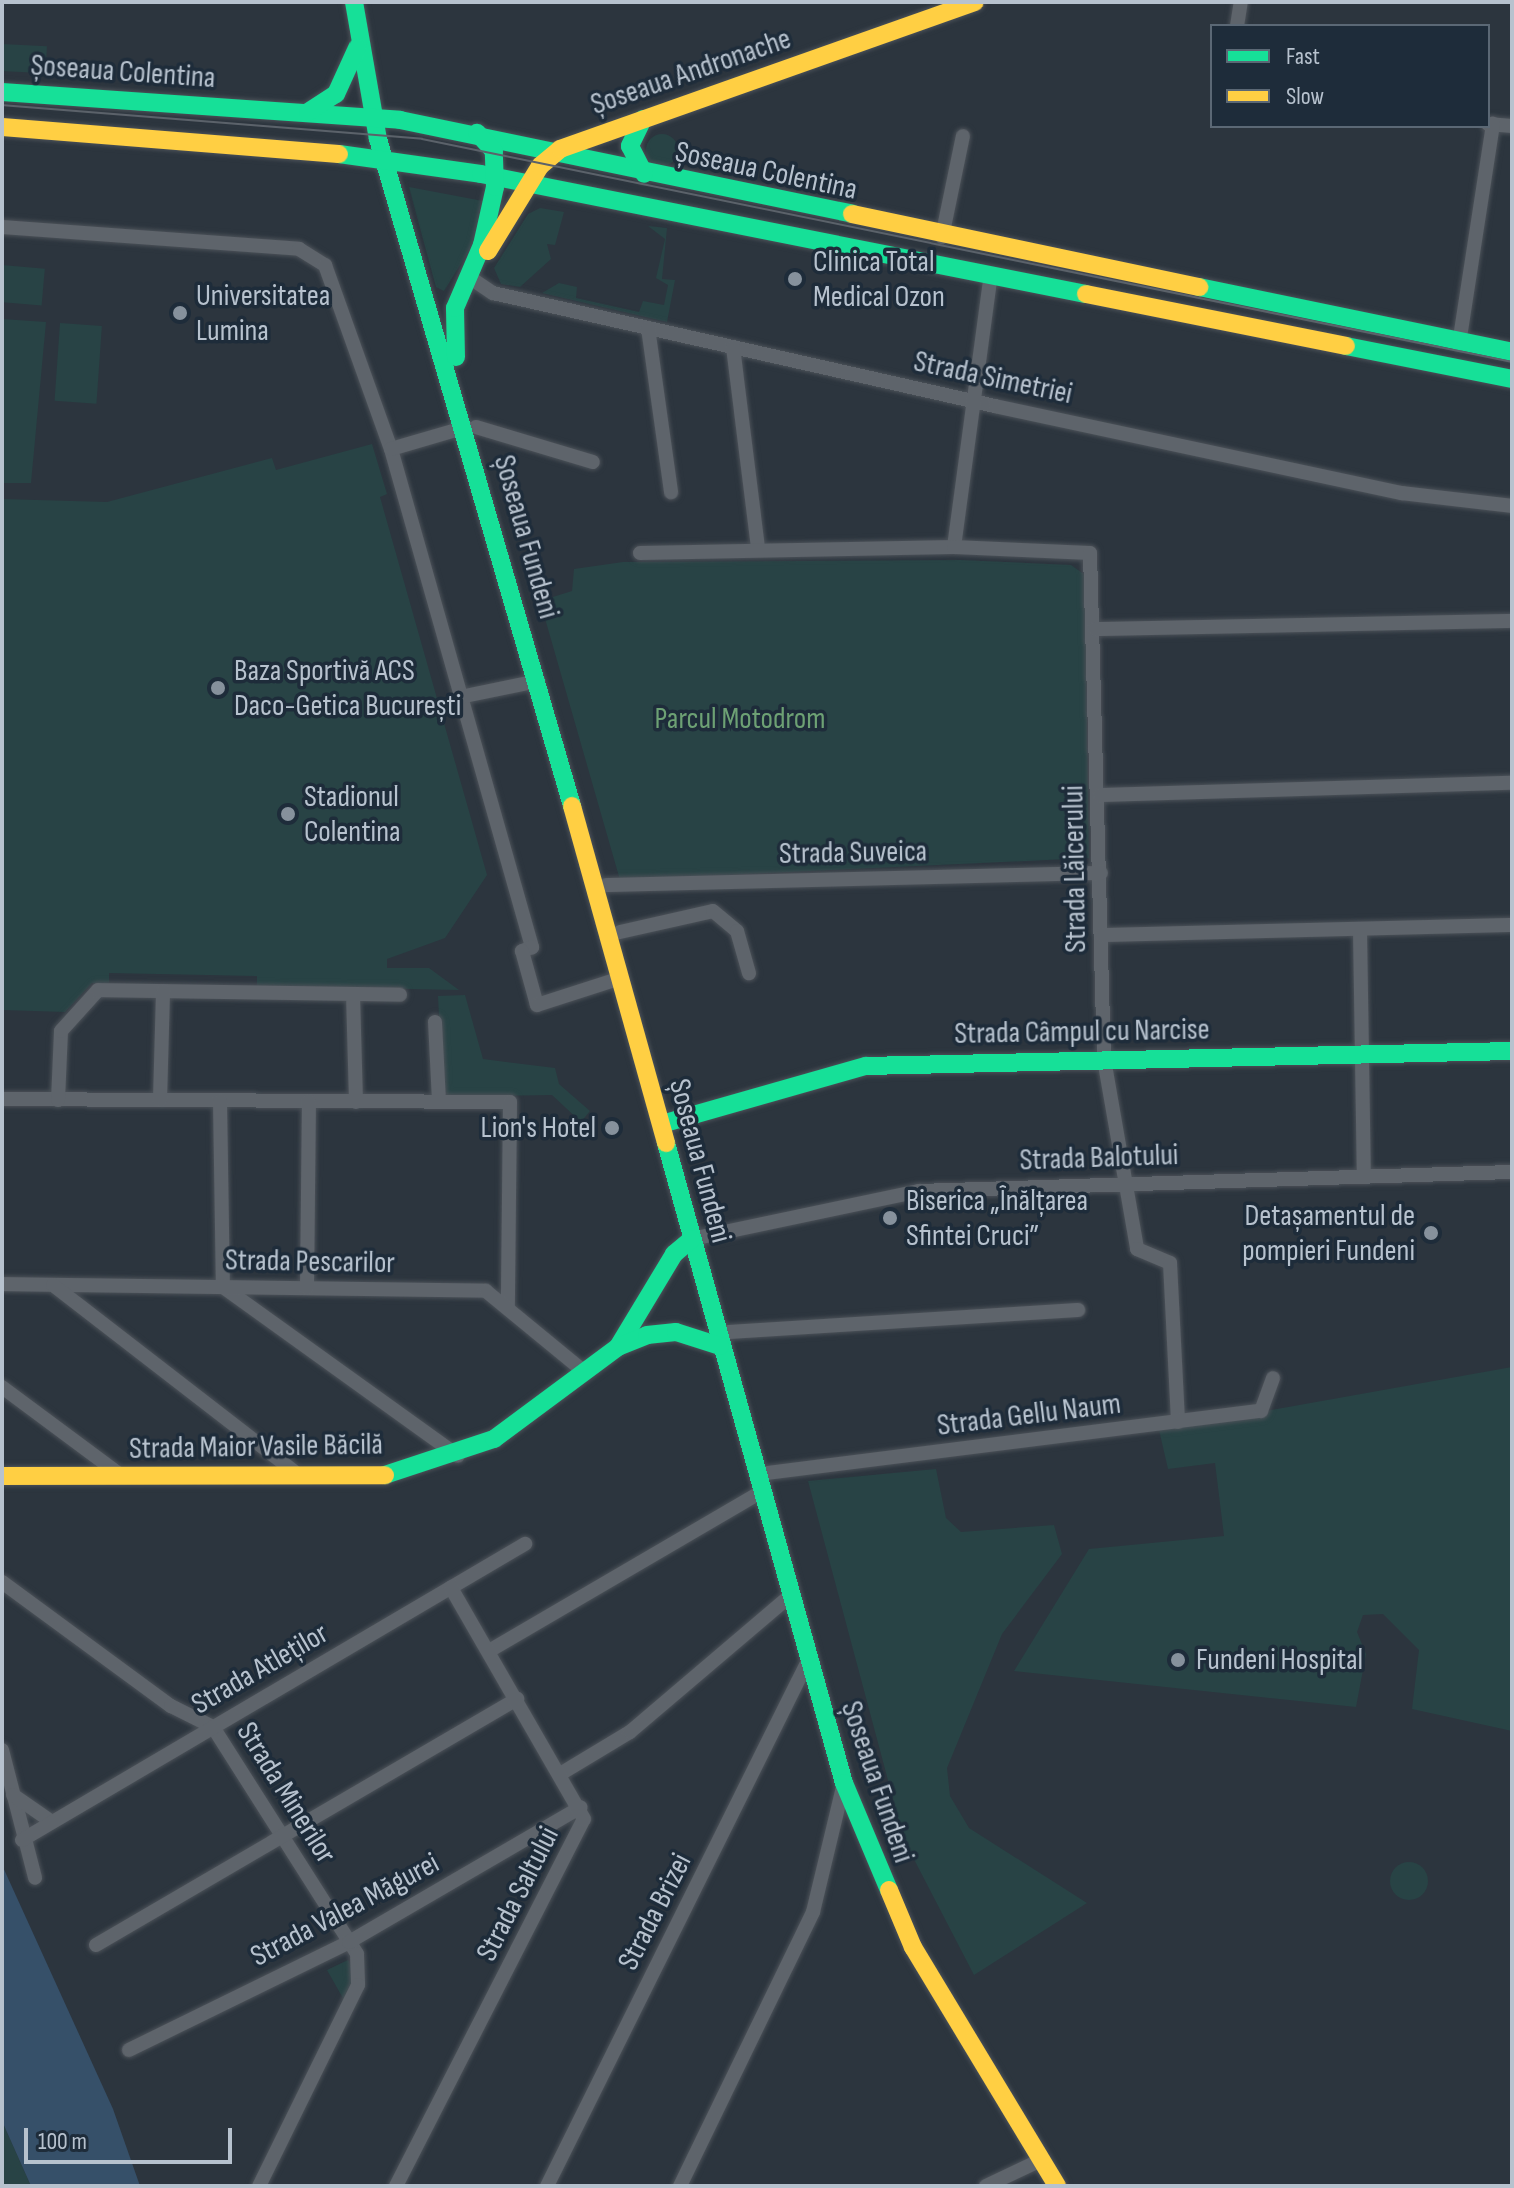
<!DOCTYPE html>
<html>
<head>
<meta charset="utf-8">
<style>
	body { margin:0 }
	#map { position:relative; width:1514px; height:2188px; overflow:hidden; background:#2c353e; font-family:"Sofia Sans Condensed",sans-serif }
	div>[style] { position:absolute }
	.green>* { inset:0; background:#284345; transform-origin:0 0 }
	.round { border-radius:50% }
	.water>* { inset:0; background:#365069 }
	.roads { filter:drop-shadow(0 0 2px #4b5158) drop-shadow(0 0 2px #4b5158) }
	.street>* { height:14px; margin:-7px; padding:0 7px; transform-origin:7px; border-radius:7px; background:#5e646b }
	.fast>* { height:18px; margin:-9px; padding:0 9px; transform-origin:9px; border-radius:9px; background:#16e098 }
	.slow>* { height:18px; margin:-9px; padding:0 9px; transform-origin:9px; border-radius:9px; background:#ffcf43 }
	.tram>* { height:2px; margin:-1px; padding:0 1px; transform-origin:1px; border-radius:1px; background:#5b626a }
	.dots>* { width:22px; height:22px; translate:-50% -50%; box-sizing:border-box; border:4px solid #1e2c3a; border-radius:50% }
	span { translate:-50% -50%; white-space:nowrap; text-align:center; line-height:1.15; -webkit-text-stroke:7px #1e2c3a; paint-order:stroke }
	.street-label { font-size:30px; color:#b7c2ce }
	.poi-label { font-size:30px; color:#b7c2ce }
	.left { translate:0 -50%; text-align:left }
	.right { translate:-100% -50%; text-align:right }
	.park-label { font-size:30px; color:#6da174 }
	.frame { position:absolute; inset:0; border:4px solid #b7c2ce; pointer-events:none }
	.legend { position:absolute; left:1210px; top:24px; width:280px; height:104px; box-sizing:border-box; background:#1e2c3a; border:2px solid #5b6875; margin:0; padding:10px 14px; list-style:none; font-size:24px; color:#b7c2ce }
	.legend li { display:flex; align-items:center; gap:16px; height:40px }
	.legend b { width:40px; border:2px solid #5b6875 }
	.scale { position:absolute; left:24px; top:2128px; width:208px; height:36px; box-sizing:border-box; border:4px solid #b7c2ce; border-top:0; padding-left:10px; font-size:24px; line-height:28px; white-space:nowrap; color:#b7c2ce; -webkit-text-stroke:6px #1e2c3a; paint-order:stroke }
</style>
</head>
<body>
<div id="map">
	<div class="green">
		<i style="left:2px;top:44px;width:45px;height:27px;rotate:3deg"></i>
		<i class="round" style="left:646px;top:134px;width:32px;height:32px"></i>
		<i style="clip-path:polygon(409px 187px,483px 201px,475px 241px,444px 291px,436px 287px)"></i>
		<i style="clip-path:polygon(540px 208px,564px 212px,555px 245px,547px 244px,551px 259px,520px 287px,501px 284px,494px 268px,528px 214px)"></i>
		<i style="clip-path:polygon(648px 226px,667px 228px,662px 279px,675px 280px,667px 322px,542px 293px,559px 283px,577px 287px,576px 298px,639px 312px,643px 301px,664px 305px,668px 285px,656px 278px,665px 239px)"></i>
		<i style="left:2px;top:265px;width:43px;height:37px;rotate:5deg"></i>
		<i style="clip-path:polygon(2px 319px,46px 322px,31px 483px,2px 483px)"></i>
		<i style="left:60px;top:323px;width:42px;height:78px;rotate:4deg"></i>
		<i style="clip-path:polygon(372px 444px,387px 494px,380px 497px,487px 875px,445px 938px,387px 959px,387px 968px,429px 968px,459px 990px,257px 986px,257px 976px,109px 973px,109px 983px,92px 983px,65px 1012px,2px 1010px,2px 499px,107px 502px,272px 458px,276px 470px)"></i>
		<i style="clip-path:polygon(960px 560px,1071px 565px,1085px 575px,1089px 858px,620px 880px,540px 601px,572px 591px,574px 569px,623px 562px)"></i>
		<i style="clip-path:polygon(465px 995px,483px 1059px,555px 1068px,559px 1084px,590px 1111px,581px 1122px,552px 1095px,443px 1097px,438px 996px)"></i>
		<i style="clip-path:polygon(1512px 1367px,1512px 1731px,1412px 1709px,1419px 1650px,1383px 1614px,1363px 1615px,1357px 1632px,1366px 1654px,1356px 1707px,1014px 1671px,1089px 1549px,1224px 1536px,1215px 1463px,1168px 1469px,1159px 1430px)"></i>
		<i style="clip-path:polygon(936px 1469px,946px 1518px,961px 1532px,1054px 1525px,1062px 1554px,1002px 1634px,947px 1768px,950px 1796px,969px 1828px,1087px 1903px,974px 1975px,904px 1840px,808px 1481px)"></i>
		<i class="round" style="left:1390px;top:1862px;width:38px;height:38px"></i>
		<i style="clip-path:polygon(348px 1960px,356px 1974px,344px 2000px,327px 1970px)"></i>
		<i style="clip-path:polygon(2px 2121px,30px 2184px,31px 2186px,2px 2186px)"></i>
	</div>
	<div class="water">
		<i style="clip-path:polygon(2px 1865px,113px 2109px,140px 2186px,31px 2186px,2px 2121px)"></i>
	</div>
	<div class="roads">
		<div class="street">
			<i style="left:1237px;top:26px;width:24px;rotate:-81deg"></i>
			<i style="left:1488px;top:124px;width:24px;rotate:5deg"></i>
			<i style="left:2px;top:227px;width:298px;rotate:4.2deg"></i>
			<i style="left:299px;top:249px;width:31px;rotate:32deg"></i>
			<i style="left:325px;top:265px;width:195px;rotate:70.3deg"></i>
			<i style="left:391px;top:449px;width:518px;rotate:74.19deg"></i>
			<i style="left:532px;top:947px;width:11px;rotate:158deg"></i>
			<i style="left:522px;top:951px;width:56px;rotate:74.5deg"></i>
			<i style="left:537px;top:1005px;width:88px;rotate:-17.8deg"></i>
			<i style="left:942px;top:237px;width:103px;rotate:-78.3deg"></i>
			<i style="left:469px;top:277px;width:29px;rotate:34deg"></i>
			<i style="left:493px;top:293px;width:515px;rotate:12.69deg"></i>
			<i style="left:995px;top:406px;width:416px;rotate:12.1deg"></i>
			<i style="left:1402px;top:493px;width:111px;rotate:6.7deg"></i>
			<i style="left:648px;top:328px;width:166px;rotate:82deg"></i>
			<i style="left:1459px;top:344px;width:223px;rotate:-81.2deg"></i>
			<i style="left:733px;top:347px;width:204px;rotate:82.9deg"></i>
			<i style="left:476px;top:427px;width:122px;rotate:16.7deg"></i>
			<i style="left:391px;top:449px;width:78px;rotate:-16.3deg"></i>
			<i style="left:954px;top:547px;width:275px;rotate:-82.3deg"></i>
			<i style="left:640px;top:553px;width:314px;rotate:-1.1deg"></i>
			<i style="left:954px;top:547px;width:136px;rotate:2.5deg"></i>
			<i style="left:1090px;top:553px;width:506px;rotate:88.42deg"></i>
			<i style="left:1104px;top:1059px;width:193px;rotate:80.1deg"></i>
			<i style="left:1137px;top:1249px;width:36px;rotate:23deg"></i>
			<i style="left:1170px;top:1263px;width:159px;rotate:87.1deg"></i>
			<i style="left:1095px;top:629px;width:417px;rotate:-1.1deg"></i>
			<i style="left:460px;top:697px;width:80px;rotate:-11.6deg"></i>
			<i style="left:1100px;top:795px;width:412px;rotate:-1.7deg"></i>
			<i style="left:606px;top:885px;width:495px;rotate:-1.4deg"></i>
			<i style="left:1360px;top:930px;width:246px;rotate:89.1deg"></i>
			<i style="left:620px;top:932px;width:95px;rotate:-12.7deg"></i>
			<i style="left:713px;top:911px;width:31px;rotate:40deg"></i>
			<i style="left:737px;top:931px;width:44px;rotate:74.1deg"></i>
			<i style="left:1102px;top:935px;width:410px;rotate:-1.4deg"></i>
			<i style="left:353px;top:994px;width:108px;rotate:88.4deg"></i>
			<i style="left:435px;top:1022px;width:80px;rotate:87.1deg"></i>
			<i style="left:2px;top:1099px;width:508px;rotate:0.34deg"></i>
			<i style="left:510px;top:1102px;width:203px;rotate:90.6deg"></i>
			<i style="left:58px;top:1100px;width:69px;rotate:-87.5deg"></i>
			<i style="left:61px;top:1031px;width:55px;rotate:-47.9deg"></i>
			<i style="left:98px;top:990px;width:302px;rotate:0.9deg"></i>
			<i style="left:160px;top:1100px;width:109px;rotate:-88.4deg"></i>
			<i style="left:220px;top:1101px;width:186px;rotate:89.1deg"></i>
			<i style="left:223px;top:1287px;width:289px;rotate:35.7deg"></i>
			<i style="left:692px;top:1239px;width:232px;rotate:-11.9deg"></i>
			<i style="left:919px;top:1191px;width:593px;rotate:-1.84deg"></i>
			<i style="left:2px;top:1284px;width:484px;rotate:0.8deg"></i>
			<i style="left:486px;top:1291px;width:129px;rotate:39.4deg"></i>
			<i style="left:53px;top:1285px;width:311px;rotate:37.7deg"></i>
			<i style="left:307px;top:1288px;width:187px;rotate:-89.4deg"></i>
			<i style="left:728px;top:1332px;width:351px;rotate:-3.6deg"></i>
			<i style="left:2px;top:1387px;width:149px;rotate:36.6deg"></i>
			<i style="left:767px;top:1473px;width:498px;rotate:-7.2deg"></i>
			<i style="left:1261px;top:1411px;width:35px;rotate:-70deg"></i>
			<i style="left:2px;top:1582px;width:210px;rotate:36.3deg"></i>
			<i style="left:171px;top:1706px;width:47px;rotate:26.6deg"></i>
			<i style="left:213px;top:1727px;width:269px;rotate:57.6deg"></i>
			<i style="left:357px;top:1954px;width:31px;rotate:88deg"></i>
			<i style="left:358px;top:1985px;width:224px;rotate:116.2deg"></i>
			<i style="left:489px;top:1651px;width:315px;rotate:-30.3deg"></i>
			<i style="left:2px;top:1750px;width:132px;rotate:75.5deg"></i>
			<i style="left:562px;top:1773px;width:79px;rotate:-31.1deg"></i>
			<i style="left:630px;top:1732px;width:210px;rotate:-40.4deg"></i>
			<i style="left:13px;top:1795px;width:47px;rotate:34.7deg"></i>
			<i style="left:22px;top:1840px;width:584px;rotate:-30.48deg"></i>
			<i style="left:96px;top:1945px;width:488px;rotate:-30.3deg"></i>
			<i style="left:129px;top:2050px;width:245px;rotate:-26.1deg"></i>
			<i style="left:349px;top:1942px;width:268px;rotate:-30.2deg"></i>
			<i style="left:396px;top:2186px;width:412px;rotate:-62.9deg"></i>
			<i style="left:584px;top:1819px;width:267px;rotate:-119.9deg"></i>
			<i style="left:547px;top:2186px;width:586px;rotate:-63.57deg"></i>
			<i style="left:680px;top:2186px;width:305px;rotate:-64.1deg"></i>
			<i style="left:813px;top:1912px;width:133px;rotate:-76.5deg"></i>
			<i style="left:986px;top:2186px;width:61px;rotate:-25.3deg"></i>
		</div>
		<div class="fast">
			<i style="left:354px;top:2px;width:139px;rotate:80.1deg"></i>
			<i style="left:378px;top:139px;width:695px;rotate:73.78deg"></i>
			<i style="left:2px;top:92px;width:399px;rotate:4deg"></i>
			<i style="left:400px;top:120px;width:462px;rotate:11.7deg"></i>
			<i style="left:308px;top:112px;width:33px;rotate:-33deg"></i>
			<i style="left:336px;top:94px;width:51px;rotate:-65.5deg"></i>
			<i style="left:643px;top:119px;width:30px;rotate:116deg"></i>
			<i style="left:630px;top:146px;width:31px;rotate:63deg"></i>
			<i style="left:339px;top:154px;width:143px;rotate:8deg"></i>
			<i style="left:481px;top:174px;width:617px;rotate:11.22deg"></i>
			<i style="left:1199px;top:287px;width:320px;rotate:11.7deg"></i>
			<i style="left:1346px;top:346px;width:169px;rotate:11.2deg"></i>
			<i style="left:456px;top:357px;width:49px;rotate:-91.2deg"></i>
			<i style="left:455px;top:308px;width:69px;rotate:-66.8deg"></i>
			<i style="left:482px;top:245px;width:59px;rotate:-77.4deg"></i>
			<i style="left:495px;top:187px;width:36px;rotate:-92deg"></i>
			<i style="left:494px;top:151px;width:25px;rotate:-133deg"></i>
			<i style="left:662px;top:1124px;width:212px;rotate:-15.9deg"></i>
			<i style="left:866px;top:1066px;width:646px;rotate:-1.33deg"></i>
			<i style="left:666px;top:1143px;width:664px;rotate:74.46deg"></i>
			<i style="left:844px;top:1783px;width:116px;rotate:67.2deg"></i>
			<i style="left:618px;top:1347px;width:109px;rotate:-58.9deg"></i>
			<i style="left:674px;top:1254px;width:23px;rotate:-40deg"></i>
			<i style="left:385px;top:1475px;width:115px;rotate:-18.3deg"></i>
			<i style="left:494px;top:1439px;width:154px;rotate:-36.6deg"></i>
			<i style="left:618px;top:1347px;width:31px;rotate:-22deg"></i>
			<i style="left:647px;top:1335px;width:29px;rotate:-6deg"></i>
			<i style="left:676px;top:1332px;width:46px;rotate:17.7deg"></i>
		</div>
		<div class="slow">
			<i style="left:2px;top:127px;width:338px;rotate:4.6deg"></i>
			<i style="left:852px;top:214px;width:355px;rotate:11.9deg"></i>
			<i style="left:488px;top:251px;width:100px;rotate:-58.5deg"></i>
			<i style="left:540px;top:166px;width:26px;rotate:-40deg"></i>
			<i style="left:560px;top:149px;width:440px;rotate:-19.5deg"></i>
			<i style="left:1086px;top:294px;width:265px;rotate:11.3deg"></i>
			<i style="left:572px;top:806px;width:350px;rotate:74.4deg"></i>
			<i style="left:2px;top:1476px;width:383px;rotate:-0.1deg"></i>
			<i style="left:889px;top:1890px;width:62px;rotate:67.2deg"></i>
			<i style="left:913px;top:1947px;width:279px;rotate:58.9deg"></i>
		</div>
	</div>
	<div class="tram">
		<i style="left:2px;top:105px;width:421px;rotate:4.6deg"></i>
		<i style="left:422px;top:139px;width:1113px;rotate:11.56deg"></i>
	</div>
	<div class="dots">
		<i style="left:795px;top:279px;background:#86919c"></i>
		<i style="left:180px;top:313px;background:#86919c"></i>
		<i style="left:218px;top:688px;background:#86919c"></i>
		<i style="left:288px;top:814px;background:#86919c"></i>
		<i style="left:612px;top:1128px;background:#86919c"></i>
		<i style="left:890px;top:1218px;background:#86919c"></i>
		<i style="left:1431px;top:1233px;background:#86919c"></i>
		<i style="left:1178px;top:1660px;background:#86919c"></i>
	</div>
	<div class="street-label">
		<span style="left:123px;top:72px;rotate:4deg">Șoseaua Colentina</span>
		<span style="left:691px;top:72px;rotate:-19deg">Șoseaua Andronache</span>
		<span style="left:766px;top:171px;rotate:12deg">Șoseaua Colentina</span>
		<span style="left:993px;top:378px;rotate:12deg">Strada Simetriei</span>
		<span style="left:526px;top:537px;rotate:74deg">Șoseaua Fundeni</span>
		<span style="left:853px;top:853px;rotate:-1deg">Strada Suveica</span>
		<span style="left:1075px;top:869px;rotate:-91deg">Strada Lăicerului</span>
		<span style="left:1082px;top:1032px;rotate:-1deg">Strada Câmpul cu Narcise</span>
		<span style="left:1099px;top:1158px;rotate:-2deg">Strada Balotului</span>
		<span style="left:700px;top:1161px;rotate:75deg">Șoseaua Fundeni</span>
		<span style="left:310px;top:1262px;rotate:1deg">Strada Pescarilor</span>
		<span style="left:1029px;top:1415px;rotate:-7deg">Strada Gellu Naum</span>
		<span style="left:256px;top:1447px;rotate:-1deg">Strada Maior Vasile Băcilă</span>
		<span style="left:260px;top:1669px;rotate:-30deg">Strada Atleților</span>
		<span style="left:877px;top:1782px;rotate:71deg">Șoseaua Fundeni</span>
		<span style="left:286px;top:1793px;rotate:58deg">Strada Minerilor</span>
		<span style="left:518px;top:1894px;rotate:-63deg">Strada Saltului</span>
		<span style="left:345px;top:1910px;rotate:-28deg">Strada Valea Măgurei</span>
		<span style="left:655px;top:1912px;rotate:-63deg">Strada Brizei</span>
	</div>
	<div class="poi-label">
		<span class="left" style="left:813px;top:279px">Clinica Total<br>Medical Ozon</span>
		<span class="left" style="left:196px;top:313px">Universitatea<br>Lumina</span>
		<span class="left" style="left:234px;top:688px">Baza Sportivă ACS<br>Daco-Getica București</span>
		<span class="left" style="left:304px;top:814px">Stadionul<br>Colentina</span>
		<span class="right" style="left:596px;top:1128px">Lion's Hotel</span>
		<span class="left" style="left:906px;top:1218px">Biserica „Înălțarea<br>Sfintei Cruci”</span>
		<span class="right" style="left:1415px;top:1233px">Detașamentul de<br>pompieri Fundeni</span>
		<span class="left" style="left:1196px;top:1660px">Fundeni Hospital</span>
	</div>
	<div class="park-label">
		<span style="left:740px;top:719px">Parcul Motodrom</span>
	</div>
	<div class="frame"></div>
	<ul class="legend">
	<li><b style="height:10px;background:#16e098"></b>Fast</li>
	<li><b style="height:10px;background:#ffcf43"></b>Slow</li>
	</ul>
	<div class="scale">100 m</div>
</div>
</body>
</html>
